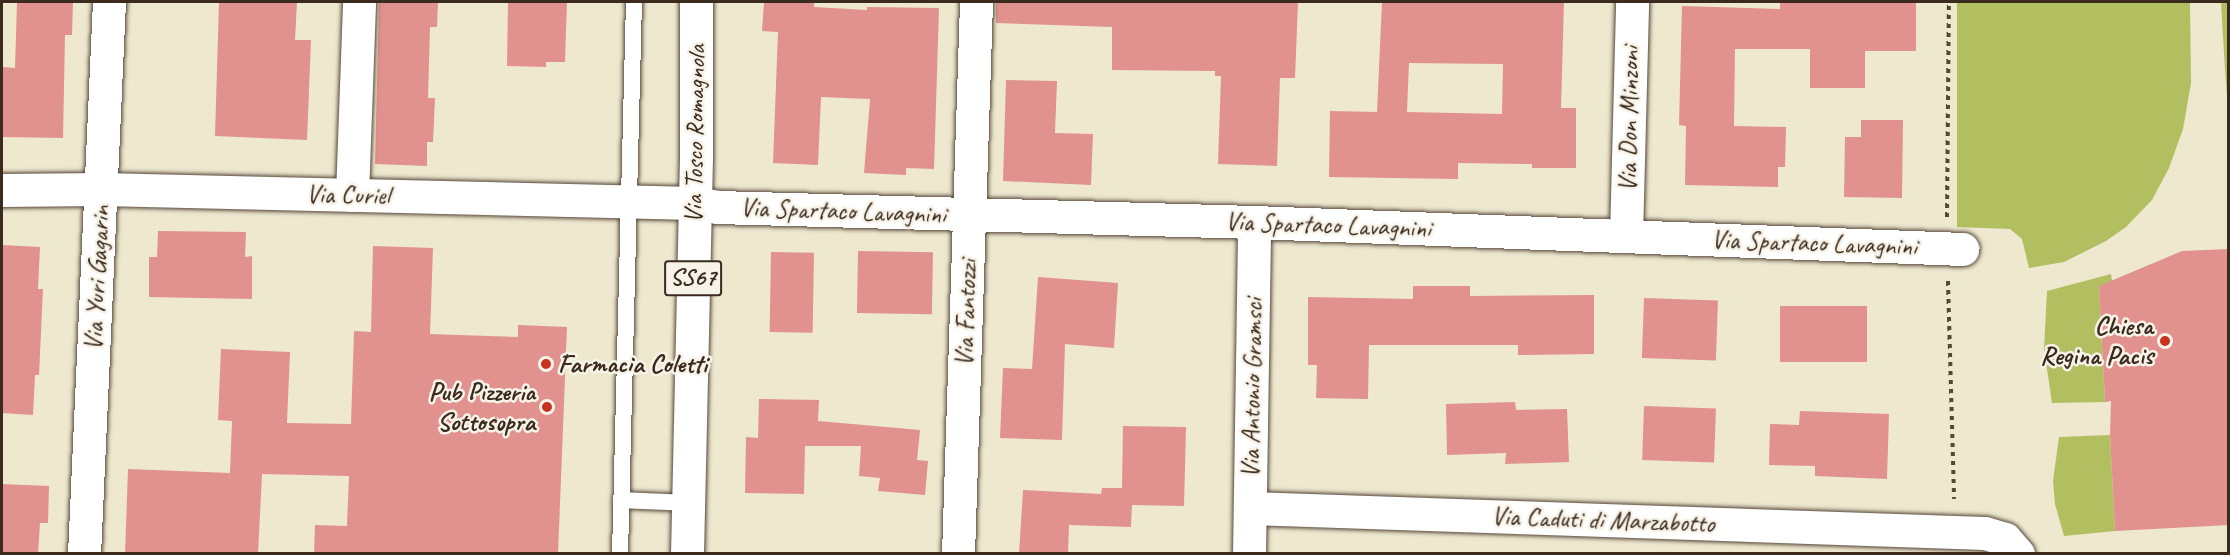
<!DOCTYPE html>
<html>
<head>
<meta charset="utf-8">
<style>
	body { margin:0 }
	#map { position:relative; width:2230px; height:555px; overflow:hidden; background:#eee8cf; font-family:Caveat,sans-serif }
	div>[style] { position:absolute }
	.green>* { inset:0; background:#b1bf61 }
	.building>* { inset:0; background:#e1918e; transform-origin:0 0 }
	.path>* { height:4px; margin-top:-2px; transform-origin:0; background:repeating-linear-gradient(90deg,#564639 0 4.5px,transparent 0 9px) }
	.roads { filter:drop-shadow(0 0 2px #564639) drop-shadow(0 0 2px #564639) }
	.lane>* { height:16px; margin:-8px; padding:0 8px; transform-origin:8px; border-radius:8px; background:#fff }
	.street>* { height:33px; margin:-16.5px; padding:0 16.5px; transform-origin:16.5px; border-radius:16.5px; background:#fff }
	.primary>* { height:33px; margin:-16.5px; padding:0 16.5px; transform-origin:16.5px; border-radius:16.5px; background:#fff }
	.dots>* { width:16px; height:16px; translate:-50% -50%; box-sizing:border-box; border:3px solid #f7f3e8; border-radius:50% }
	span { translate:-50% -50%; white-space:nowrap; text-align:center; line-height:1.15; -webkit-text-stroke:5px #f7f3e8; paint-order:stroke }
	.shield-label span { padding:2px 4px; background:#f7f3e8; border:2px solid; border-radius:4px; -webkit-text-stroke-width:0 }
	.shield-label { font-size:24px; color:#3b2a1e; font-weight:700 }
	.street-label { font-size:26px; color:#3b2a1e }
	.poi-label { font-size:26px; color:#3b2a1e; font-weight:700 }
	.right { translate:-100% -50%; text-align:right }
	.left { translate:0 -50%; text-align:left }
	.frame { position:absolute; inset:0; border:3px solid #3b2a1e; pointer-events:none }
</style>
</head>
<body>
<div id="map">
	<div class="green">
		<i style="clip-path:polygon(1957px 2px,2190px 2px,2191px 83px,2183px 129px,2169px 168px,2152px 200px,2126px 227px,2106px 241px,2064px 262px,2029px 268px,2022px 239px,2010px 229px,1957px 227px)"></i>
		<i style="clip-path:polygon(2221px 2px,2228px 2px,2228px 108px,2225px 70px)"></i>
		<i style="clip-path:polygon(2111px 274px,2112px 281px,2099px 287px,2105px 402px,2052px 403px,2044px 349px,2047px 291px)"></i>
		<i style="clip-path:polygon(2110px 435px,2115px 531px,2064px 536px,2055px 504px,2053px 481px,2059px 437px)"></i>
	</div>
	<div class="building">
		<i style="clip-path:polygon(17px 2px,73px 2px,72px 35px,65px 35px,63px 138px,2px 137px,2px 67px,15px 68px)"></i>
		<i style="clip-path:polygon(219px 2px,297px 2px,295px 40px,311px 40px,307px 140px,215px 136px)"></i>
		<i style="clip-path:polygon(379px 2px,438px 2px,437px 27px,430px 27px,428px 98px,435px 98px,433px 142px,427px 142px,427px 166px,375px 164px)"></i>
		<i style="clip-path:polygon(508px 2px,567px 2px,565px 62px,546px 62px,546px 67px,507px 66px)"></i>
		<i style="clip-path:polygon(764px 2px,814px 2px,814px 7px,867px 10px,867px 7px,939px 8px,934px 169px,906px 168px,906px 175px,864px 173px,870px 99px,821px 97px,818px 165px,773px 163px,778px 32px,762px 31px)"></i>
		<i style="clip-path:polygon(996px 2px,1298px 2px,1295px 78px,1280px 78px,1277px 166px,1218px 164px,1221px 76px,1215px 76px,1215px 71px,1112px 70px,1112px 27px,996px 23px)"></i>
		<i style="clip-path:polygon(evenodd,1382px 2px,1564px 2px,1561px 108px,1576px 108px,1576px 168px,1532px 168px,1532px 164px,1458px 163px,1458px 179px,1329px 177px,1330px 111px,1377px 112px,1382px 2px,1409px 63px,1503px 64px,1502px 114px,1407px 112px,1409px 63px)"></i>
		<i style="clip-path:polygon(1780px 2px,1916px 2px,1916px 51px,1865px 51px,1865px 88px,1810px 88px,1810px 49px,1735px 49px,1734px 126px,1786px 127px,1785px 167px,1778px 167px,1778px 187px,1685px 185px,1686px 126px,1679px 125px,1682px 6px,1780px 9px)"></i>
		<i style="clip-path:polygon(1006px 80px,1057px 81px,1055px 133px,1093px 134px,1091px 185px,1003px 181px)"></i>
		<i style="clip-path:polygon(1861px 120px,1903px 120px,1902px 198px,1844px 197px,1845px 137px,1861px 137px)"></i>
		<i style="clip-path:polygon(158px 231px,246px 232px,245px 257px,252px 256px,252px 299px,149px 297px,149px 257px,157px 257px)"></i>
		<i style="clip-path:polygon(2px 245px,40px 247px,38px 289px,43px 289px,39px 375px,35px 375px,33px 415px,2px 413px)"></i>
		<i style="clip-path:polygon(373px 246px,433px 248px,430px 334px,518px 337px,518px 325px,567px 327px,558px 554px,314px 554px,315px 525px,347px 526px,349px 476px,262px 474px,258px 554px,125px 554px,128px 469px,230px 473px,232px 421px,218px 420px,221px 349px,290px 352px,287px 423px,351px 424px,354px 331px,371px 332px)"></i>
		<i style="clip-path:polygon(2229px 249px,2229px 525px,2115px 531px,2110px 435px,2111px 401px,2105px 402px,2099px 286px,2182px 251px)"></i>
		<i style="left:858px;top:251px;width:75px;height:62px;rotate:1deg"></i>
		<i style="left:771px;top:252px;width:43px;height:80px;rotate:1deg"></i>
		<i style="clip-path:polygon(1038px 277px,1118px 283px,1114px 348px,1065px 344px,1062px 440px,1000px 438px,1003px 368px,1032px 369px)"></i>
		<i style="clip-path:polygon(1413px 286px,1470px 286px,1470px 296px,1594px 295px,1594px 354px,1518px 355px,1518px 345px,1369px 345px,1368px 399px,1316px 398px,1317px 365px,1308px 365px,1308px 297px,1413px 299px)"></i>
		<i style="left:1644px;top:298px;width:74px;height:60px;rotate:2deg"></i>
		<i style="left:1780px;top:306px;width:87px;height:56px"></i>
		<i style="clip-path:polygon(759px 399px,819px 400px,818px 421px,920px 430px,917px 460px,928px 461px,925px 495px,878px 491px,880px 478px,859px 476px,861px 446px,805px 446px,804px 494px,745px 493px,746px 437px,758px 438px)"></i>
		<i style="clip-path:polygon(1515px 402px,1516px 410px,1567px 409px,1569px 462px,1505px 464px,1506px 453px,1447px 455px,1446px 404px)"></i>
		<i style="left:1644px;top:406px;width:72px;height:54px;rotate:2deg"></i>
		<i style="clip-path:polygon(1800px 411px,1889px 414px,1887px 479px,1815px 476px,1815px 466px,1769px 465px,1770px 424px,1799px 425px)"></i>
		<i style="clip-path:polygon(1123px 426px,1186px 427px,1184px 506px,1132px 505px,1131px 527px,1069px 525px,1068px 554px,1019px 554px,1023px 490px,1101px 494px,1102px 488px,1122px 488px)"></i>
		<i style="clip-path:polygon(2px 484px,49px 486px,48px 523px,40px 523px,38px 554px,2px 554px)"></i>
	</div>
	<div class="path">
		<i style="left:1947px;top:217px;width:215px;rotate:-89.5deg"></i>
		<i style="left:1948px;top:281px;width:218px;rotate:88.4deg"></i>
	</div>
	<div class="roads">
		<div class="lane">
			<i style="left:621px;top:500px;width:68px;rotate:2.5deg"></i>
			<i style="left:620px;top:554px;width:552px;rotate:-88.55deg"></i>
		</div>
		<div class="street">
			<i style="left:2px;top:190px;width:99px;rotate:-0.6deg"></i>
			<i style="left:101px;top:189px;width:594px;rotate:1.35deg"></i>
			<i style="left:695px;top:203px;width:22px;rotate:10deg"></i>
			<i style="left:717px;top:207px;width:537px;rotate:1.6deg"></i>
			<i style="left:1254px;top:222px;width:709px;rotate:2.18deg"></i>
			<i style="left:352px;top:195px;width:193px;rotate:-87.9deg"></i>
			<i style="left:1626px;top:236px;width:234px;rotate:-88.5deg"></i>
			<i style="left:1250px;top:508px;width:735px;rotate:1.95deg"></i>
			<i style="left:1985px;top:533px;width:21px;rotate:17deg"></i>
			<i style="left:2005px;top:539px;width:20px;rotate:49deg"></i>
			<i style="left:84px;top:554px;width:553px;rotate:-87.41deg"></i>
			<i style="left:958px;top:554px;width:552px;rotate:-88.13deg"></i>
			<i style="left:1249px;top:554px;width:332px;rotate:-89.1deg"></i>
		</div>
		<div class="primary">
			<i style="left:687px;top:554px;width:397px;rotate:-88.7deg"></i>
			<i style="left:696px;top:157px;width:155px;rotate:-90deg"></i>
		</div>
	</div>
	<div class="dots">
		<i style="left:2165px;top:341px;background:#c8321e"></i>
		<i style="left:546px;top:364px;background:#c8321e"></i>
		<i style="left:547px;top:407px;background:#c8321e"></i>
	</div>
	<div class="shield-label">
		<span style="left:693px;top:278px">SS67</span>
	</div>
	<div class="street-label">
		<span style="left:1629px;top:119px;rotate:-89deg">Via Don Minzoni</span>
		<span style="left:695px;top:134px;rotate:-89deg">Via Tosco Romagnola</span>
		<span style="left:348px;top:195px;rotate:1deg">Via Curiel</span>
		<span style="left:843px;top:211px;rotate:2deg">Via Spartaco Lavagnini</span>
		<span style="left:1328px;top:225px;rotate:2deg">Via Spartaco Lavagnini</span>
		<span style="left:1814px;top:243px;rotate:2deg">Via Spartaco Lavagnini</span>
		<span style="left:97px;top:278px;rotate:-87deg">Via Yuri Gagarin</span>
		<span style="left:966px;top:313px;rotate:-88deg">Via Fantozzi</span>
		<span style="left:1252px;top:388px;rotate:-89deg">Via Antonio Gramsci</span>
		<span style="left:1603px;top:520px;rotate:2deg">Via Caduti di Marzabotto</span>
	</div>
	<div class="poi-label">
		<span class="right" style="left:2153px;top:341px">Chiesa<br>Regina Pacis</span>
		<span class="left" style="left:558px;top:364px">Farmacia Coletti</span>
		<span class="right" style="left:535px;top:407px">Pub Pizzeria<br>Sottosopra</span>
	</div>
	<div class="frame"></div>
</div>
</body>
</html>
